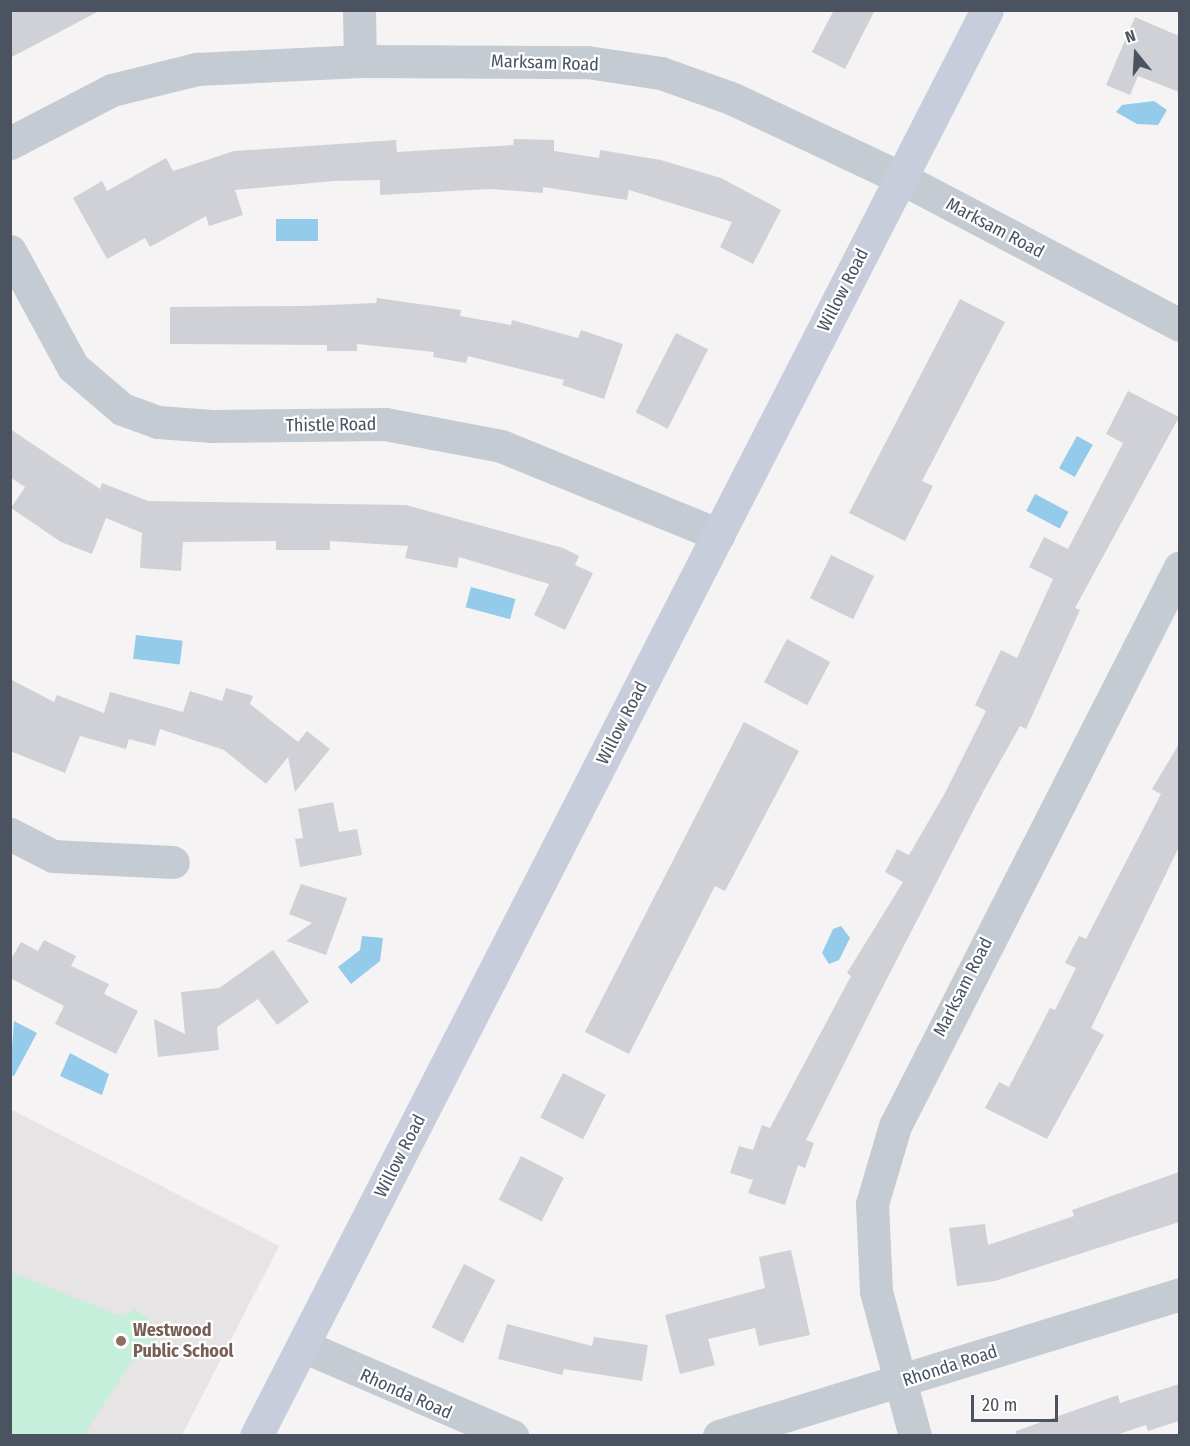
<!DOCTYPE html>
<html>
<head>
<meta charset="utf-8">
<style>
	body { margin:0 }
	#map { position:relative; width:1190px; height:1446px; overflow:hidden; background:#f5f3f3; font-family:"Fira Sans Condensed",sans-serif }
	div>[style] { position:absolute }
	.education>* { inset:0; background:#e6e4e5 }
	.green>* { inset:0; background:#c5efdb }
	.water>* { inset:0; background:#94cbea; transform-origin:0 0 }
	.building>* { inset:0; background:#d0d1d7; transform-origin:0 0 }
	.street>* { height:33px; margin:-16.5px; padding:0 16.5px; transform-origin:16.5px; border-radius:16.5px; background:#c4cbd3 }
	.secondary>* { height:33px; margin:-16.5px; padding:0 16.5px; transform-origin:16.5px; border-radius:16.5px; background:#c7cdda }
	.dots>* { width:16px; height:16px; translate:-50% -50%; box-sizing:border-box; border:3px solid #fff; border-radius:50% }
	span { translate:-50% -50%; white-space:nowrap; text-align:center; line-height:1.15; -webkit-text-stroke:4.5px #fff; paint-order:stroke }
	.street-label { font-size:18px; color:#4b5360 }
	.education-label { font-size:18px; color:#785e54; font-weight:700 }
	.left { translate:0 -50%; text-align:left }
	.frame { position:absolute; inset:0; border:12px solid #4b5360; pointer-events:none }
	.north { position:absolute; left:1106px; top:24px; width:60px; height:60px; -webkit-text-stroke:4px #fff; paint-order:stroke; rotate:342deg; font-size:16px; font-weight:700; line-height:24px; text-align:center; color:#4b5360 }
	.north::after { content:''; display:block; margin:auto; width:21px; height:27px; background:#4b5360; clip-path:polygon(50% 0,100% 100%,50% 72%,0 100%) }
	.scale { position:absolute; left:971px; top:1395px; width:87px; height:27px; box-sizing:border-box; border:3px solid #4b5360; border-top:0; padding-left:8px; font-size:18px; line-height:21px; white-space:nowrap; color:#4b5360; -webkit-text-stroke:4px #fff; paint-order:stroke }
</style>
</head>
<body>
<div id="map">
	<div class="education">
		<i style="clip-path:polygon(10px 1109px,279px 1246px,182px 1435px,11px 1435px)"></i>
	</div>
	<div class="green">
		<i style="clip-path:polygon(11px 1272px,123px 1317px,134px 1309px,149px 1319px,157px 1343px,151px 1357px,132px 1361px,84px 1435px,11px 1435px)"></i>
	</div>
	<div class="water">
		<i style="clip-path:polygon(1154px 101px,1167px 110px,1158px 125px,1137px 124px,1116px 112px,1122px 105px)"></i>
		<i style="left:318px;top:219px;width:22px;height:42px;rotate:90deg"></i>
		<i style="left:1077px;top:436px;width:18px;height:37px;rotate:29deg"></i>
		<i style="left:1035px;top:494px;width:38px;height:19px;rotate:28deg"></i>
		<i style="left:471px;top:587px;width:46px;height:21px;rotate:15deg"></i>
		<i style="left:136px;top:635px;width:47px;height:24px;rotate:7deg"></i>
		<i style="clip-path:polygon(841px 926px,850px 938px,839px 960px,829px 964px,822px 953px,833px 929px)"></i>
		<i style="clip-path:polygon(362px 936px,383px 938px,380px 961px,351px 984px,338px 967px,360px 950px)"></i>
		<i style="clip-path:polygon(14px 1021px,37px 1033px,14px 1076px,10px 1075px)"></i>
		<i style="clip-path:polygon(70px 1053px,109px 1074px,102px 1095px,60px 1076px)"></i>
	</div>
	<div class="building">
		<i style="clip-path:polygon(10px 10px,101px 10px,10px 58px)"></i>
		<i style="clip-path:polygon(834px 10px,875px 10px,845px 69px,812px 52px)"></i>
		<i style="clip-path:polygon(1135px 17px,1179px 36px,1179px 92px,1138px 76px,1130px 95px,1106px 85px)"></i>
		<i style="clip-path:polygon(514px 139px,554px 140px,554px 151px,599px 158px,600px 150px,661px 160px,721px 178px,781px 210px,753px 264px,720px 247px,732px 222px,629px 190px,627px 200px,543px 187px,543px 193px,490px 189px,380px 195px,380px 180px,334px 181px,235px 190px,243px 215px,209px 226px,206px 216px,150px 247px,145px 238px,107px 259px,73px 198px,102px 181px,107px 191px,166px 158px,173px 171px,234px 151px,396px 140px,397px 152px,513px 145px)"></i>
		<i style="clip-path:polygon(377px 298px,461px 310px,460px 316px,511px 325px,512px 320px,578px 338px,581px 330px,623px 344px,604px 399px,562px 385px,564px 380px,468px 356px,466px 363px,433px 357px,434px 352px,357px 344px,357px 351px,327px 351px,327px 345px,170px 344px,170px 307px,303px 306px,376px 303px)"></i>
		<i style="clip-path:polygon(960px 299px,1005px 322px,922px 481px,933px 486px,905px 541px,849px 513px)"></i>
		<i style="left:676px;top:333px;width:36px;height:89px;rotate:27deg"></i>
		<i style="clip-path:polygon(1128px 391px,1179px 417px,1075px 608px,1080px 610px,1026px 729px,1020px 726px,984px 790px,874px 1004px,806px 1140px,814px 1143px,805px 1168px,798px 1165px,785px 1205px,748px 1193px,753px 1180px,730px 1173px,739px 1146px,753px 1150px,762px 1125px,770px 1128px,851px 976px,847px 973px,903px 882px,885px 872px,897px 849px,909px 855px,945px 793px,986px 711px,975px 705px,1001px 650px,1017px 658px,1053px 579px,1029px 567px,1044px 537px,1068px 549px,1123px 443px,1106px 434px)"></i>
		<i style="clip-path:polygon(10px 429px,100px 489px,102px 483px,148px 501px,406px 505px,563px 548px,579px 556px,575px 565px,593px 573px,565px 630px,534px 615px,549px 584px,459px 557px,457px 568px,405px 558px,408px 546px,330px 541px,330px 550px,276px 550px,276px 541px,183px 542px,181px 571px,140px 568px,142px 533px,106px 518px,92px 554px,61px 542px,11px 508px,25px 487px,10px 477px)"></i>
		<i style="left:831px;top:555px;width:48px;height:48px;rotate:26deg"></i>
		<i style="left:787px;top:639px;width:49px;height:49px;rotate:28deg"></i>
		<i style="clip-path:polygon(10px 679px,54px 702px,57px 695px,104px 713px,110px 692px,183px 712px,190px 691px,222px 701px,226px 688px,253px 696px,250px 704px,298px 742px,307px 731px,330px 749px,295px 792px,288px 757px,266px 784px,224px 750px,160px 729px,155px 746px,129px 739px,126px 749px,80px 736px,65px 773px,10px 751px)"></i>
		<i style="clip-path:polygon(744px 722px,799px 751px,725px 891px,715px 886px,629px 1054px,585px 1032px)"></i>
		<i style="clip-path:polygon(1179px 744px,1179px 847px,1091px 1028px,1104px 1035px,1047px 1139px,985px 1108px,999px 1082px,1009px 1087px,1050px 1008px,1055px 1010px,1076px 968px,1065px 963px,1079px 936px,1086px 939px,1161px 794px,1152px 789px)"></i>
		<i style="clip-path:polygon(333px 802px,339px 832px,357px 829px,362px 855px,300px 867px,295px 839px,303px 838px,298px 809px)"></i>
		<i style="clip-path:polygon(301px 884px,347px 898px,326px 955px,286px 941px,312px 923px,289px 914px)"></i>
		<i style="clip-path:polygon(44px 940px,76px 956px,71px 966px,109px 984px,104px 994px,138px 1011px,116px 1054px,55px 1024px,64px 1006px,10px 978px,10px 961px,21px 942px,38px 951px)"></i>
		<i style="clip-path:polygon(273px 950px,309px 1002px,277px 1025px,258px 999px,217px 1027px,219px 1050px,158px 1057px,154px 1019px,185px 1034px,181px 992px,219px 988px)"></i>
		<i style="left:563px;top:1073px;width:48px;height:50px;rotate:27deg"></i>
		<i style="left:521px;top:1156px;width:48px;height:49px;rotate:27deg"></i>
		<i style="clip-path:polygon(1179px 1172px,1179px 1222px,995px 1281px,957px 1286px,949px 1228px,985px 1224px,988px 1245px,1074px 1216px,1072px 1210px)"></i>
		<i style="clip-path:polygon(791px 1250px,810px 1335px,759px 1346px,755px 1328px,708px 1339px,715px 1365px,680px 1374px,665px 1315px,765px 1288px,759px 1257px)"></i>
		<i style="left:464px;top:1264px;width:35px;height:71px;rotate:27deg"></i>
		<i style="clip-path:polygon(507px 1324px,592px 1346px,594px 1337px,648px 1345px,642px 1381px,564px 1369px,562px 1375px,498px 1359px)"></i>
		<i style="clip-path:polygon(1179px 1384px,1179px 1421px,1148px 1431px,1146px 1425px,1113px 1436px,1016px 1436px,1016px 1431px,1118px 1395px,1120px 1403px)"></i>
	</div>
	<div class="street">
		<i style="left:359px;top:10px;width:51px;rotate:88.9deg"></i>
		<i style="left:10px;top:143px;width:115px;rotate:-27.5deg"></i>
		<i style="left:112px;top:90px;width:88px;rotate:-13.9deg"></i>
		<i style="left:197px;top:69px;width:163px;rotate:-2.8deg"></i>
		<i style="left:360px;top:61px;width:227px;rotate:0.3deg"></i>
		<i style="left:587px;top:62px;width:75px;rotate:8.5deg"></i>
		<i style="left:661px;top:73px;width:74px;rotate:19.7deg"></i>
		<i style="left:731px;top:98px;width:188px;rotate:25.2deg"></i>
		<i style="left:901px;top:178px;width:315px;rotate:27.8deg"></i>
		<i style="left:10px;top:251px;width:132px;rotate:61.5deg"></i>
		<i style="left:73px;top:367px;width:65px;rotate:40.6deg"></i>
		<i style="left:122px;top:409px;width:38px;rotate:20deg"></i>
		<i style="left:158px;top:422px;width:54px;rotate:4.2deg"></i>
		<i style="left:212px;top:426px;width:173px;rotate:-0.7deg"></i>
		<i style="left:385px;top:424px;width:118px;rotate:10.7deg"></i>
		<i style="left:501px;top:446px;width:235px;rotate:22.2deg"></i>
		<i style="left:10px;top:834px;width:48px;rotate:27.1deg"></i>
		<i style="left:53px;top:856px;width:120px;rotate:2.9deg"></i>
		<i style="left:303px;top:1346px;width:228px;rotate:23.3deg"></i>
		<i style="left:719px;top:1436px;width:482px;rotate:-17.1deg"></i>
		<i style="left:915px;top:1436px;width:150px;rotate:-105.1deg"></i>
		<i style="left:876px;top:1291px;width:87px;rotate:-92.6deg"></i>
		<i style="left:872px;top:1204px;width:81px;rotate:-73.6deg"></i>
		<i style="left:895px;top:1126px;width:627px;rotate:-62.99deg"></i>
	</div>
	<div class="secondary">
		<i style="left:256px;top:1436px;width:1602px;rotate:-62.86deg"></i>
	</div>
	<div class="dots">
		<i style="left:121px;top:1341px;background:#8d6e63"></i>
	</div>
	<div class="street-label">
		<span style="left:545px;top:63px;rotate:2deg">Marksam Road</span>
		<span style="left:995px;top:228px;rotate:28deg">Marksam Road</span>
		<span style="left:843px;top:290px;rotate:-63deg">Willow Road</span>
		<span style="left:331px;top:425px;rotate:-1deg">Thistle Road</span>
		<span style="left:622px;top:723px;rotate:-63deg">Willow Road</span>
		<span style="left:963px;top:987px;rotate:-63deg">Marksam Road</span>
		<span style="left:400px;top:1156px;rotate:-63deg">Willow Road</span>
		<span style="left:950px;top:1366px;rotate:-18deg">Rhonda Road</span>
		<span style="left:406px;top:1394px;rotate:24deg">Rhonda Road</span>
	</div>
	<div class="education-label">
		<span class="left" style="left:133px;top:1341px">Westwood<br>Public School</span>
	</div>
	<div class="frame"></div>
	<div class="north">N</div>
	<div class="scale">20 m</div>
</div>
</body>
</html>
